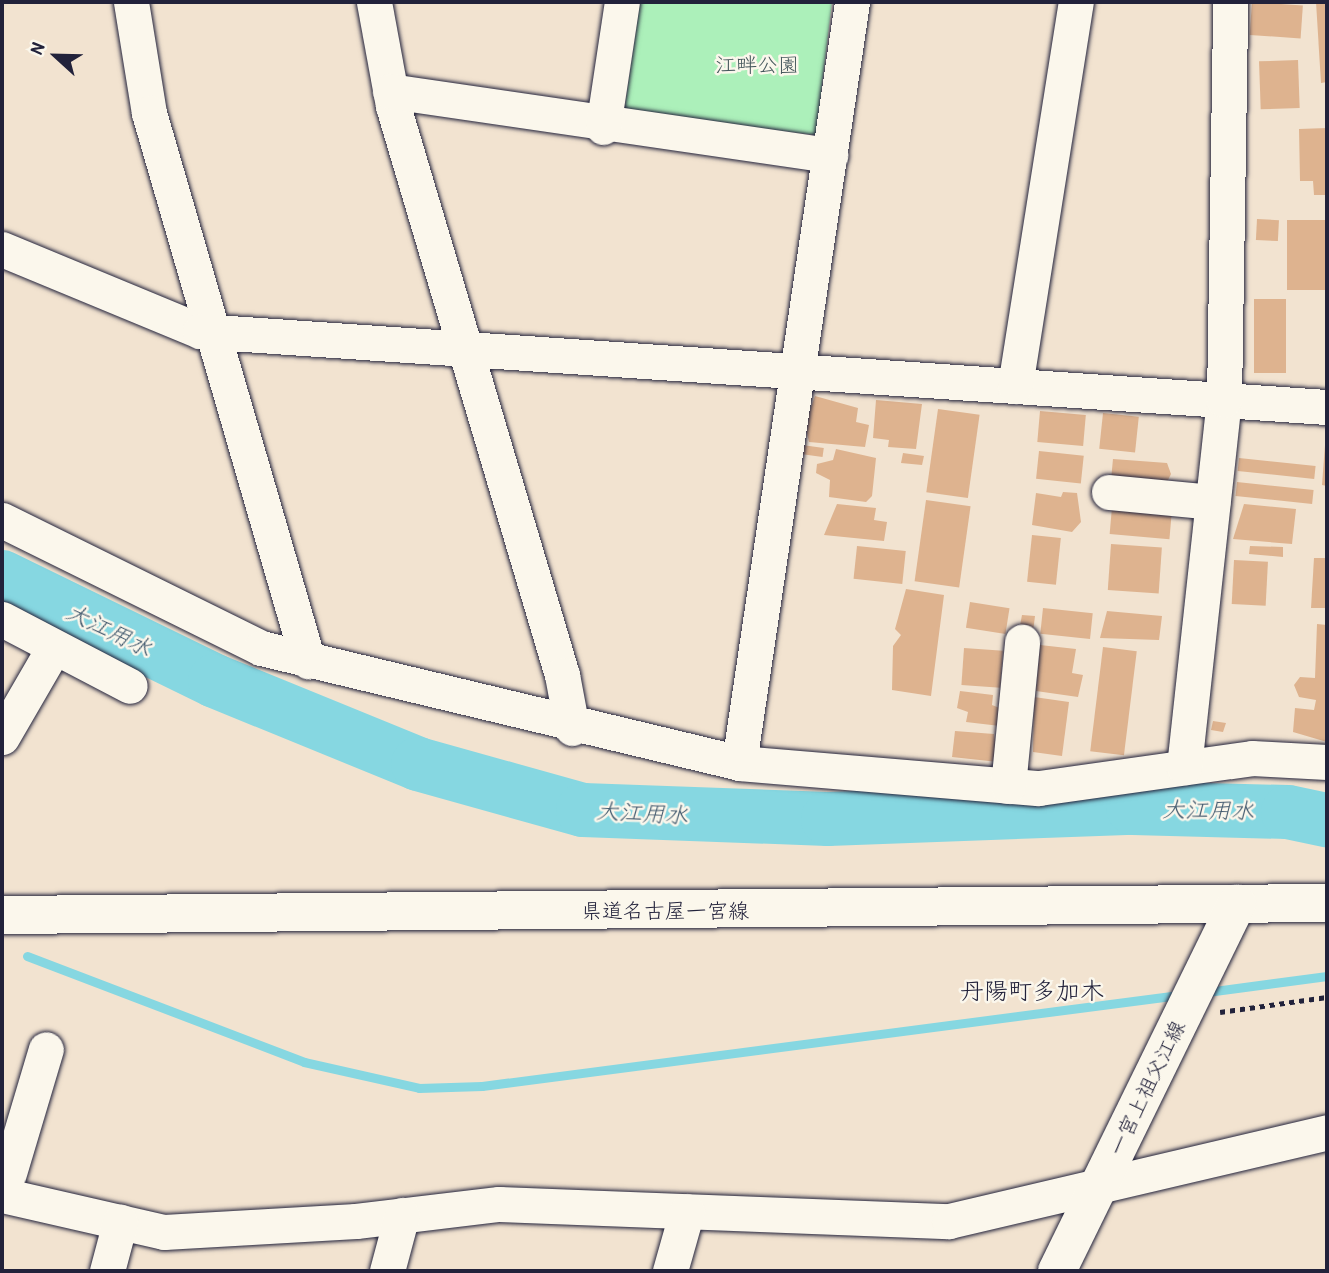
<!DOCTYPE html>
<html>
<head>
<meta charset="utf-8">
<style>
	body { margin:0 }
	#map { position:relative; width:1329px; height:1273px; overflow:hidden; background:#f2e3d0; font-family:"Patrick Hand","Klee One",sans-serif }
	div>[style] { position:absolute }
	.green>* { inset:0; background:#acf0ba }
	.stream>* { height:9px; margin:-4.5px; padding:0 4.5px; transform-origin:4.5px; border-radius:4.5px; background:#86d7e1 }
	.river>* { height:54px; margin:-27px; padding:0 27px; transform-origin:27px; border-radius:27px; background:#86d7e1 }
	.building>* { inset:0; background:#deb38f; transform-origin:0 0 }
	.path>* { height:4.5px; margin-top:-2.25px; transform-origin:0; background:repeating-linear-gradient(90deg,#22223b 0 5px,transparent 0 10px) }
	.roads { filter:drop-shadow(0 0 2px #22223b) drop-shadow(0 0 2px #22223b) }
	.minor>* { height:35px; margin:-17.5px; padding:0 17.5px; transform-origin:17.5px; border-radius:17.5px; background:#fbf7ec }
	.major>* { height:38px; margin:-19px; padding:0 19px; transform-origin:19px; border-radius:19px; background:#fbf7ec }
	span { translate:-50% -50%; white-space:nowrap; text-align:center; line-height:1.15; -webkit-text-stroke:5px #fbf7ec; paint-order:stroke }
	.park-label { font-size:21px; color:#44565b }
	.street-label { font-size:21px; color:#22223b }
	.water-label { font-size:23px; color:#40586d; font-style:italic }
	.quarter-label { font-size:24px; color:#22223b }
	.frame { position:absolute; inset:0; border:4px solid #22223b; pointer-events:none }
	.north { position:absolute; left:21px; top:21px; width:70px; height:70px; -webkit-text-stroke:5px #fbf7ec; paint-order:stroke; rotate:292deg; font-size:19px; font-weight:700; line-height:28px; text-align:center; color:#22223b }
	.north::after { content:''; display:block; margin:auto; width:24px; height:32px; background:#22223b; clip-path:polygon(50% 0,100% 100%,50% 72%,0 100%) }
</style>
</head>
<body>
<div id="map">
	<div class="green">
		<i style="clip-path:polygon(640px 2px,832px 2px,816px 135px,624px 113px)"></i>
	</div>
	<div class="stream">
		<i style="left:27px;top:956px;width:297px;rotate:20.9deg"></i>
		<i style="left:304px;top:1062px;width:118px;rotate:12.7deg"></i>
		<i style="left:419px;top:1088px;width:63px;rotate:-1.8deg"></i>
		<i style="left:482px;top:1086px;width:703px;rotate:-7.44deg"></i>
		<i style="left:1207px;top:992px;width:121px;rotate:-7.6deg"></i>
	</div>
	<div class="river">
		<i style="left:2px;top:577px;width:237px;rotate:26deg"></i>
		<i style="left:215px;top:681px;width:219px;rotate:22.2deg"></i>
		<i style="left:418px;top:764px;width:171px;rotate:15.6deg"></i>
		<i style="left:583px;top:810px;width:245px;rotate:2.1deg"></i>
		<i style="left:828px;top:819px;width:305px;rotate:-2.1deg"></i>
		<i style="left:1133px;top:808px;width:155px;rotate:1.5deg"></i>
		<i style="left:1288px;top:812px;width:40px;rotate:12deg"></i>
	</div>
	<div class="building">
		<i style="left:1252px;top:2px;width:51px;height:33px;rotate:4deg"></i>
		<i style="clip-path:polygon(1316px 2px,1327px 2px,1327px 82px,1321px 83px)"></i>
		<i style="left:1298px;top:60px;width:48px;height:39px;rotate:88deg"></i>
		<i style="clip-path:polygon(1327px 128px,1327px 195px,1314px 195px,1313px 181px,1300px 181px,1299px 129px)"></i>
		<i style="left:1257px;top:219px;width:22px;height:21px;rotate:3deg"></i>
		<i style="left:1287px;top:220px;width:40px;height:70px"></i>
		<i style="left:1286px;top:299px;width:74px;height:32px;rotate:90deg"></i>
		<i style="clip-path:polygon(815px 396px,858px 408px,856px 422px,869px 425px,865px 447px,809px 442px,805px 424px)"></i>
		<i style="clip-path:polygon(876px 400px,922px 404px,916px 449px,888px 447px,889px 440px,873px 438px)"></i>
		<i style="left:938px;top:409px;width:42px;height:84px;rotate:8deg"></i>
		<i style="left:1040px;top:411px;width:46px;height:31px;rotate:5deg"></i>
		<i style="left:1103px;top:413px;width:36px;height:36px;rotate:6deg"></i>
		<i style="left:802px;top:445px;width:22px;height:9px;rotate:8deg"></i>
		<i style="clip-path:polygon(1325px 445px,1327px 445px,1327px 486px,1322px 485px)"></i>
		<i style="clip-path:polygon(836px 449px,876px 458px,872px 496px,866px 502px,829px 497px,830px 480px,816px 473px,817px 464px,833px 460px)"></i>
		<i style="left:1039px;top:451px;width:45px;height:28px;rotate:6deg"></i>
		<i style="clip-path:polygon(903px 453px,924px 456px,922px 465px,901px 463px)"></i>
		<i style="left:1239px;top:458px;width:77px;height:13px;rotate:6deg"></i>
		<i style="clip-path:polygon(1113px 459px,1167px 463px,1171px 474px,1166px 484px,1111px 480px)"></i>
		<i style="left:1237px;top:482px;width:77px;height:14px;rotate:6deg"></i>
		<i style="clip-path:polygon(1063px 492px,1077px 493px,1081px 522px,1072px 532px,1032px 525px,1036px 493px,1061px 497px)"></i>
		<i style="left:926px;top:500px;width:45px;height:82px;rotate:8deg"></i>
		<i style="clip-path:polygon(837px 504px,876px 508px,874px 520px,887px 522px,884px 541px,824px 535px)"></i>
		<i style="clip-path:polygon(1244px 504px,1296px 509px,1292px 544px,1233px 539px)"></i>
		<i style="left:1112px;top:507px;width:60px;height:27px;rotate:5deg"></i>
		<i style="left:1032px;top:535px;width:29px;height:47px;rotate:6deg"></i>
		<i style="left:1111px;top:544px;width:51px;height:46px;rotate:4deg"></i>
		<i style="left:857px;top:546px;width:49px;height:33px;rotate:6deg"></i>
		<i style="clip-path:polygon(1250px 546px,1283px 547px,1283px 557px,1249px 554px)"></i>
		<i style="clip-path:polygon(1314px 558px,1327px 558px,1327px 608px,1311px 608px)"></i>
		<i style="left:1234px;top:560px;width:34px;height:44px;rotate:3deg"></i>
		<i style="clip-path:polygon(906px 589px,944px 595px,931px 696px,892px 690px,893px 646px,901px 635px,895px 629px)"></i>
		<i style="left:970px;top:602px;width:40px;height:26px;rotate:9deg"></i>
		<i style="left:1043px;top:608px;width:50px;height:26px;rotate:6deg"></i>
		<i style="clip-path:polygon(1107px 611px,1162px 616px,1159px 640px,1100px 638px)"></i>
		<i style="clip-path:polygon(1022px 615px,1035px 616px,1033px 632px,1019px 631px)"></i>
		<i style="clip-path:polygon(1317px 624px,1327px 625px,1327px 742px,1293px 732px,1295px 708px,1314px 710px,1316px 700px,1299px 697px,1294px 685px,1300px 677px,1315px 678px)"></i>
		<i style="clip-path:polygon(1040px 645px,1076px 649px,1072px 673px,1083px 675px,1078px 697px,1036px 691px)"></i>
		<i style="left:1103px;top:647px;width:34px;height:105px;rotate:7deg"></i>
		<i style="left:964px;top:648px;width:39px;height:37px;rotate:4deg"></i>
		<i style="clip-path:polygon(960px 691px,993px 695px,992px 705px,1002px 709px,1000px 726px,966px 722px,968px 712px,957px 708px)"></i>
		<i style="clip-path:polygon(1034px 697px,1069px 702px,1062px 756px,1033px 752px)"></i>
		<i style="clip-path:polygon(1213px 721px,1226px 723px,1223px 732px,1211px 730px)"></i>
		<i style="clip-path:polygon(955px 731px,994px 734px,998px 762px,952px 757px)"></i>
	</div>
	<div class="path">
		<i style="left:1220px;top:1012px;width:108px;rotate:-8deg"></i>
	</div>
	<div class="roads">
		<div class="minor">
			<i style="left:131px;top:2px;width:112px;rotate:80.8deg"></i>
			<i style="left:149px;top:113px;width:571px;rotate:73.82deg"></i>
			<i style="left:374px;top:2px;width:106px;rotate:79.6deg"></i>
			<i style="left:393px;top:106px;width:594px;rotate:73.46deg"></i>
			<i style="left:562px;top:675px;width:54px;rotate:79.3deg"></i>
			<i style="left:390px;top:91px;width:445px;rotate:8.3deg"></i>
			<i style="left:603px;top:127px;width:126px;rotate:-81.4deg"></i>
			<i style="left:2px;top:249px;width:214px;rotate:22.5deg"></i>
			<i style="left:200px;top:331px;width:1130px;rotate:3.86deg"></i>
			<i style="left:1015px;top:386px;width:389px;rotate:-81deg"></i>
			<i style="left:1109px;top:492px;width:104px;rotate:5.5deg"></i>
			<i style="left:2px;top:520px;width:289px;rotate:26.3deg"></i>
			<i style="left:261px;top:648px;width:492px;rotate:13.5deg"></i>
			<i style="left:739px;top:763px;width:301px;rotate:4.8deg"></i>
			<i style="left:1039px;top:788px;width:215px;rotate:-8deg"></i>
			<i style="left:1252px;top:758px;width:75px;rotate:3.1deg"></i>
			<i style="left:2px;top:619px;width:144px;rotate:27.6deg"></i>
			<i style="left:2px;top:737px;width:102px;rotate:-59.9deg"></i>
			<i style="left:739px;top:763px;width:769px;rotate:-81.55deg"></i>
			<i style="left:1184px;top:767px;width:369px;rotate:-83.8deg"></i>
			<i style="left:1224px;top:400px;width:398px;rotate:-89.1deg"></i>
			<i style="left:1008px;top:786px;width:145px;rotate:-84.4deg"></i>
			<i style="left:9px;top:1173px;width:129px;rotate:-73.4deg"></i>
			<i style="left:2px;top:1195px;width:166px;rotate:12.9deg"></i>
			<i style="left:164px;top:1232px;width:192px;rotate:-3.3deg"></i>
			<i style="left:356px;top:1221px;width:144px;rotate:-6.8deg"></i>
			<i style="left:499px;top:1204px;width:450px;rotate:2.2deg"></i>
			<i style="left:949px;top:1221px;width:388px;rotate:-13.2deg"></i>
			<i style="left:107px;top:1271px;width:51px;rotate:-75.1deg"></i>
			<i style="left:387px;top:1271px;width:58px;rotate:-75deg"></i>
			<i style="left:670px;top:1271px;width:62px;rotate:-74.2deg"></i>
		</div>
		<div class="major">
			<i style="left:2px;top:915px;width:1325px;rotate:-0.52deg"></i>
			<i style="left:1057px;top:1271px;width:409px;rotate:-63.9deg"></i>
		</div>
	</div>
	<div class="park-label">
		<span style="left:757px;top:65px">江畔公園</span>
	</div>
	<div class="street-label">
		<span style="left:665px;top:911px">県道名古屋一宮線</span>
		<span style="left:1147px;top:1088px;rotate:-64deg">一宮上祖父江線</span>
	</div>
	<div class="water-label">
		<span style="left:109px;top:630px;rotate:26deg">大江用水</span>
		<span style="left:1208px;top:810px;rotate:1deg">大江用水</span>
		<span style="left:642px;top:813px;rotate:3deg">大江用水</span>
	</div>
	<div class="quarter-label">
		<span style="left:1032px;top:991px">丹陽町多加木</span>
	</div>
	<div class="frame"></div>
	<div class="north">N</div>
</div>
</body>
</html>
